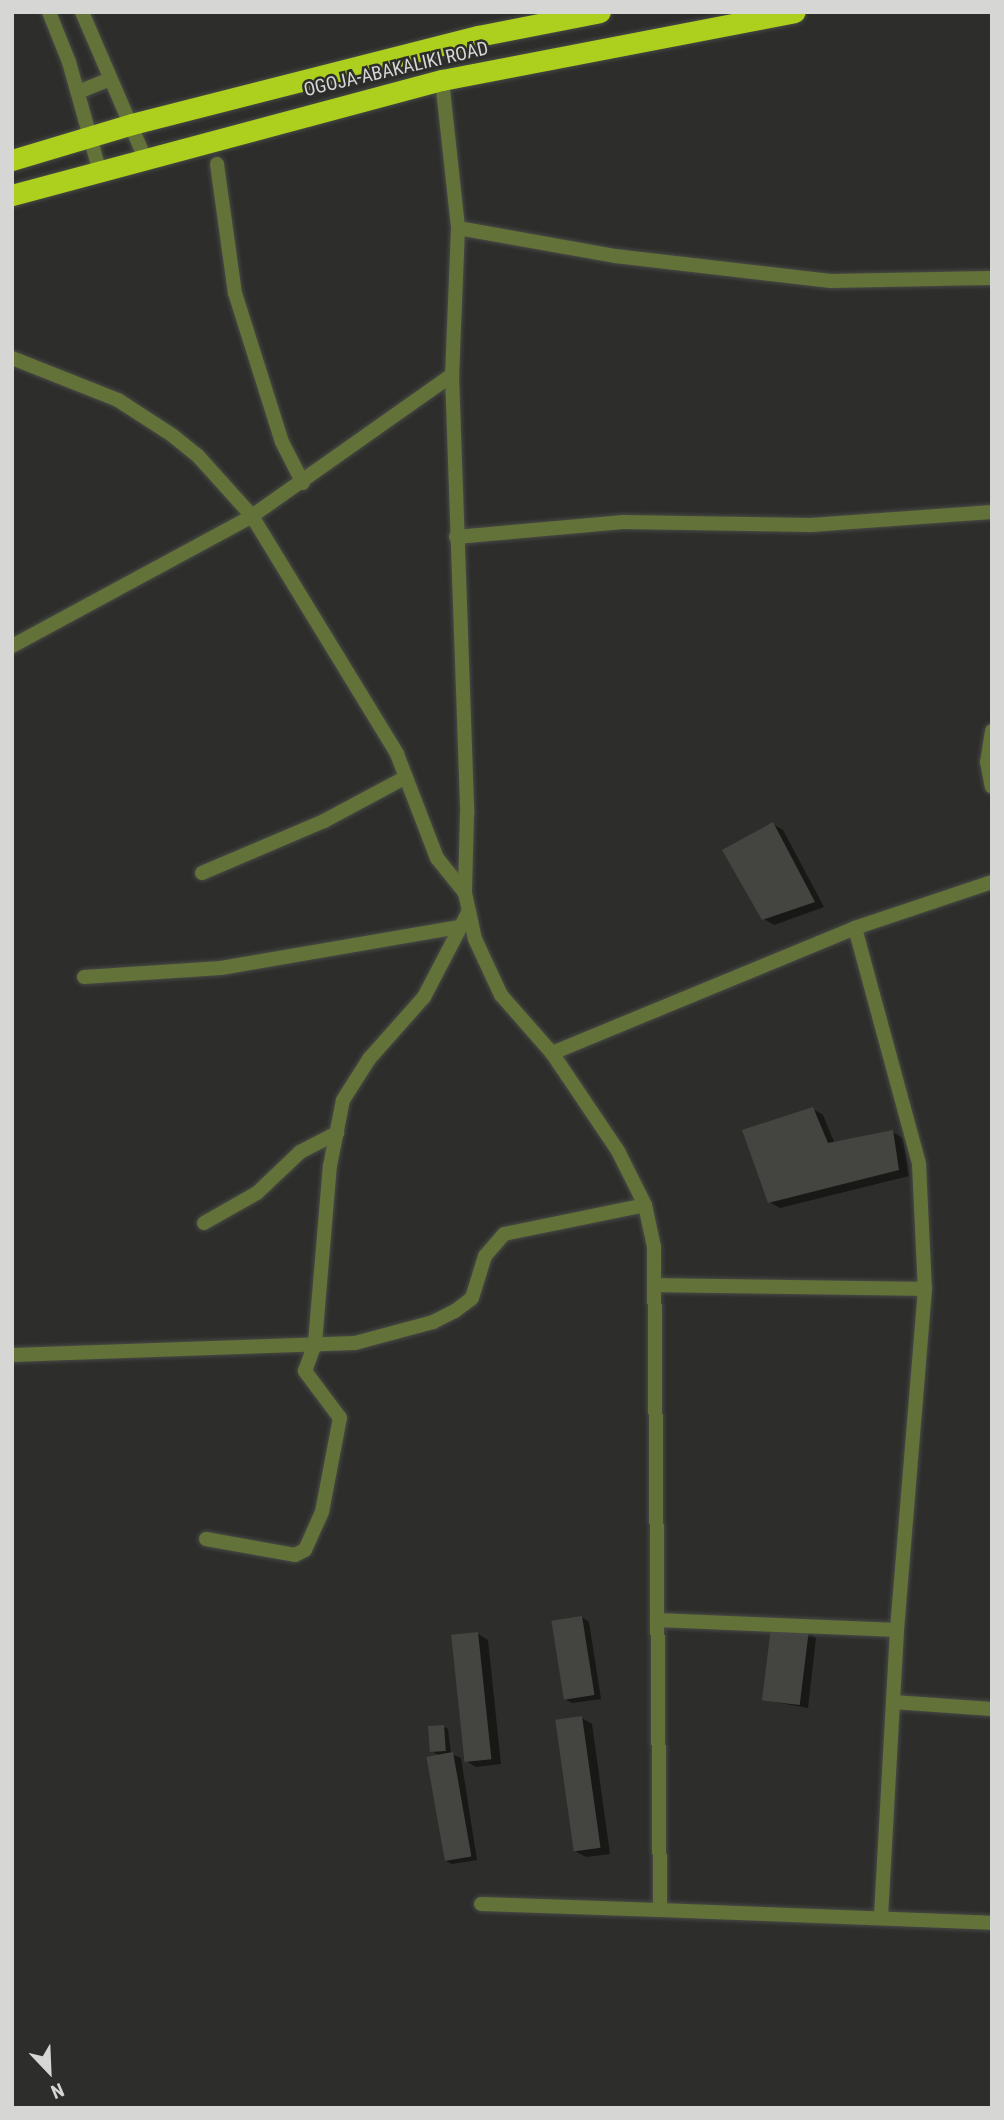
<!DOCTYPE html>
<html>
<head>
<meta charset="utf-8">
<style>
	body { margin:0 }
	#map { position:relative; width:1004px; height:2120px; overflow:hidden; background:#2d2e2b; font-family:"Roboto Condensed",sans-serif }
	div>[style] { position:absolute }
	.shadow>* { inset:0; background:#0007 }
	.building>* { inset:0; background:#444541; transform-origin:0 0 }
	.roads { filter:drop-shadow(0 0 2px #484946) drop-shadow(0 0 2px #484946) }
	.street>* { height:14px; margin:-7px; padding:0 7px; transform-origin:7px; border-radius:7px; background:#637238 }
	.highway>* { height:21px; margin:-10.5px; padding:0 10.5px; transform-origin:10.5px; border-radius:10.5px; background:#acd01d }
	span { translate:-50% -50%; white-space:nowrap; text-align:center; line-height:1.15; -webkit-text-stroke:5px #2d2e2b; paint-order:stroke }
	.street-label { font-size:19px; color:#d6d6d4 }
	.frame { position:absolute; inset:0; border:14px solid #d6d6d4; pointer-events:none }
	.north { position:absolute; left:14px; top:2036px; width:70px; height:70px; -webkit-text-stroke:5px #2d2e2b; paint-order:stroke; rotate:157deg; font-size:19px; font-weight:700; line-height:28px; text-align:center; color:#d6d6d4 }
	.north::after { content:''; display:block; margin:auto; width:24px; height:32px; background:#d6d6d4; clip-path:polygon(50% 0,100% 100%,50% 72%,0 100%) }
</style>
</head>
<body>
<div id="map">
	<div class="shadow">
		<i style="clip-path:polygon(773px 824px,783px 830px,824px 907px,774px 925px,764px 919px)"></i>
		<i style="clip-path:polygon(813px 1109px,823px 1115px,835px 1144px,892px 1132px,903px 1138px,909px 1176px,780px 1208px,769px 1202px)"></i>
		<i style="clip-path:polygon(582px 1617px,589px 1622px,601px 1699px,572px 1703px,565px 1699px)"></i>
		<i style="clip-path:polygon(809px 1633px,816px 1638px,808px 1708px,764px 1700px)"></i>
		<i style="clip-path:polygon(478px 1634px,488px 1640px,501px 1764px,476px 1767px,466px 1761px)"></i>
		<i style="clip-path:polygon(582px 1718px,592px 1724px,610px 1854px,586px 1857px,575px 1851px)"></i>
		<i style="clip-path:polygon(444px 1727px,448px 1729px,451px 1754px,461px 1758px,477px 1860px,452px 1864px,444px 1860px,440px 1756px,432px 1751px)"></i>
	</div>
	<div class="building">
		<i style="clip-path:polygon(773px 822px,815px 902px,762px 920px,722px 850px)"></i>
		<i style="clip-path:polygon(813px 1107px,828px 1143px,893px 1130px,899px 1170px,768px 1203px,742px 1130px)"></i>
		<i style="left:582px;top:1616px;width:80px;height:31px;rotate:81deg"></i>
		<i style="left:771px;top:1627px;width:38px;height:74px;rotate:7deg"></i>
		<i style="left:478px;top:1632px;width:128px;height:27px;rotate:84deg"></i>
		<i style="left:582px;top:1716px;width:133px;height:27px;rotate:82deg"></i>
		<i style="left:444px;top:1725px;width:26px;height:16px;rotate:86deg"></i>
		<i style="left:453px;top:1752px;width:106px;height:27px;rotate:80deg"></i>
	</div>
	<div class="roads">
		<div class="street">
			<i style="left:49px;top:12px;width:54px;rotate:68.2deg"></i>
			<i style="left:69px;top:62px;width:111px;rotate:74.3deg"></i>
			<i style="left:82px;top:12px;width:157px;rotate:66.7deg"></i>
			<i style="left:442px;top:80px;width:149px;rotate:83.8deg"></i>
			<i style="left:458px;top:228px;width:147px;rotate:92.3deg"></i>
			<i style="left:452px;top:375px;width:439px;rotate:88deg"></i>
			<i style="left:467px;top:814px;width:79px;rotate:91.5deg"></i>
			<i style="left:465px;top:893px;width:47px;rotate:77.7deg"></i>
			<i style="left:475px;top:939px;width:62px;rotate:65.1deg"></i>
			<i style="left:501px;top:995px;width:77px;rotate:48.7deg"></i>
			<i style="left:552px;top:1053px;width:118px;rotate:56deg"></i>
			<i style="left:618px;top:1151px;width:60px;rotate:63.4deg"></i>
			<i style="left:645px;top:1205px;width:43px;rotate:77.9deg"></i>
			<i style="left:654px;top:1247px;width:663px;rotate:89.48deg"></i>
			<i style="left:660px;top:1910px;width:332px;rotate:2.2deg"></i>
			<i style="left:78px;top:92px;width:35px;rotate:-22deg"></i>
			<i style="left:217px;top:164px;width:130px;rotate:82.1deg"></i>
			<i style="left:235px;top:293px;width:156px;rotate:72.5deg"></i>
			<i style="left:282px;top:442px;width:46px;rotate:62.9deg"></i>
			<i style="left:458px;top:228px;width:159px;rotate:10.1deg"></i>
			<i style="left:615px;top:256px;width:217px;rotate:6.6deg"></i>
			<i style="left:831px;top:281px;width:161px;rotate:-1.1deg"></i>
			<i style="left:12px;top:358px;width:114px;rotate:21.6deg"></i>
			<i style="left:118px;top:400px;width:64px;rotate:32.9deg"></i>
			<i style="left:172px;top:435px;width:33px;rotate:39deg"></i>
			<i style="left:198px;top:456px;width:81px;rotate:48deg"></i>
			<i style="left:252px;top:516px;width:279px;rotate:58.6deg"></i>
			<i style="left:397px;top:754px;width:111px;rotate:69deg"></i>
			<i style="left:437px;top:858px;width:45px;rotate:51.3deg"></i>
			<i style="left:456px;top:537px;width:168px;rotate:-5.1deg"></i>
			<i style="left:623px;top:522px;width:188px;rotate:0.9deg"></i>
			<i style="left:811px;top:525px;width:181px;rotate:-4.1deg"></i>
			<i style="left:12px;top:646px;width:273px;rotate:-28.4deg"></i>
			<i style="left:252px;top:516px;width:245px;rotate:-35.2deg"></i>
			<i style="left:992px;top:731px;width:31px;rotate:99deg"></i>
			<i style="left:987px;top:762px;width:25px;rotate:79deg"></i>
			<i style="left:202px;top:873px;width:133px;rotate:-23.1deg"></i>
			<i style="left:324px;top:821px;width:93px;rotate:-28.2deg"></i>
			<i style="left:855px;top:928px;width:245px;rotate:74.8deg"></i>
			<i style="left:919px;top:1164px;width:125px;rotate:87.3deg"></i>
			<i style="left:925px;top:1289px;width:342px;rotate:94.7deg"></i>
			<i style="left:897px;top:1630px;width:288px;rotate:93.2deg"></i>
			<i style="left:84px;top:977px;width:137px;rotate:-3.8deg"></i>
			<i style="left:221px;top:968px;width:242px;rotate:-9.8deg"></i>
			<i style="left:552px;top:1053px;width:328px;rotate:-22.4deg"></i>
			<i style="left:855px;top:928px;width:145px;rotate:-18.6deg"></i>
			<i style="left:204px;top:1223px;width:61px;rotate:-29.5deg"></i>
			<i style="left:257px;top:1193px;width:59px;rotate:-43.6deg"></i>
			<i style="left:300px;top:1152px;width:42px;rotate:-27.2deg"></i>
			<i style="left:654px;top:1285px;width:271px;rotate:0.8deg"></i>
			<i style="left:12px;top:1355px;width:343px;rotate:-2deg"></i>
			<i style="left:355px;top:1343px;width:81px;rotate:-15.1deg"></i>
			<i style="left:433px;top:1322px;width:25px;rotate:-27deg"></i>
			<i style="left:455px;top:1311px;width:21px;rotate:-37deg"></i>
			<i style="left:472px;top:1298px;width:44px;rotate:-72.8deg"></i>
			<i style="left:485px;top:1256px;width:29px;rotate:-49deg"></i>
			<i style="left:504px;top:1234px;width:144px;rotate:-11.6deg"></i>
			<i style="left:206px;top:1539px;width:90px;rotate:10.2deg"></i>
			<i style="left:295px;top:1555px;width:11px;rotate:-27deg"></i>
			<i style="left:305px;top:1550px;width:42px;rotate:-65.9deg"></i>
			<i style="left:322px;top:1512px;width:96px;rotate:-79.2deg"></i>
			<i style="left:340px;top:1418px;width:59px;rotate:-126.7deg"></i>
			<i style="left:305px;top:1371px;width:30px;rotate:-70deg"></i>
			<i style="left:315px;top:1343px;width:178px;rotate:-85.2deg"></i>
			<i style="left:330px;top:1166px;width:67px;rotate:-78.9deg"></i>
			<i style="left:343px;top:1100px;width:49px;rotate:-57.6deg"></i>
			<i style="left:369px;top:1059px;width:83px;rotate:-48.4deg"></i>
			<i style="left:424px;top:997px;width:97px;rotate:-62.4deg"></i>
			<i style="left:658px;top:1620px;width:239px;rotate:2.4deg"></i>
			<i style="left:893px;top:1702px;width:99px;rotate:4deg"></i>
			<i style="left:481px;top:1904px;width:179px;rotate:1.9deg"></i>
		</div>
		<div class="highway">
			<i style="left:12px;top:160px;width:125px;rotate:-16.7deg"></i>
			<i style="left:132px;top:124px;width:357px;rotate:-14.3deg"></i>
			<i style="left:478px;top:36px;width:124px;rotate:-11.1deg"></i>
			<i style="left:12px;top:195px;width:445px;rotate:-15deg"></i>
			<i style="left:442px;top:80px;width:359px;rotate:-10.9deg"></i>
		</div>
	</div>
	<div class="street-label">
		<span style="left:396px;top:69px;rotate:-13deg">OGOJA-ABAKALIKI ROAD</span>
	</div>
	<div class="frame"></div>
	<div class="north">N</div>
</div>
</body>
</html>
